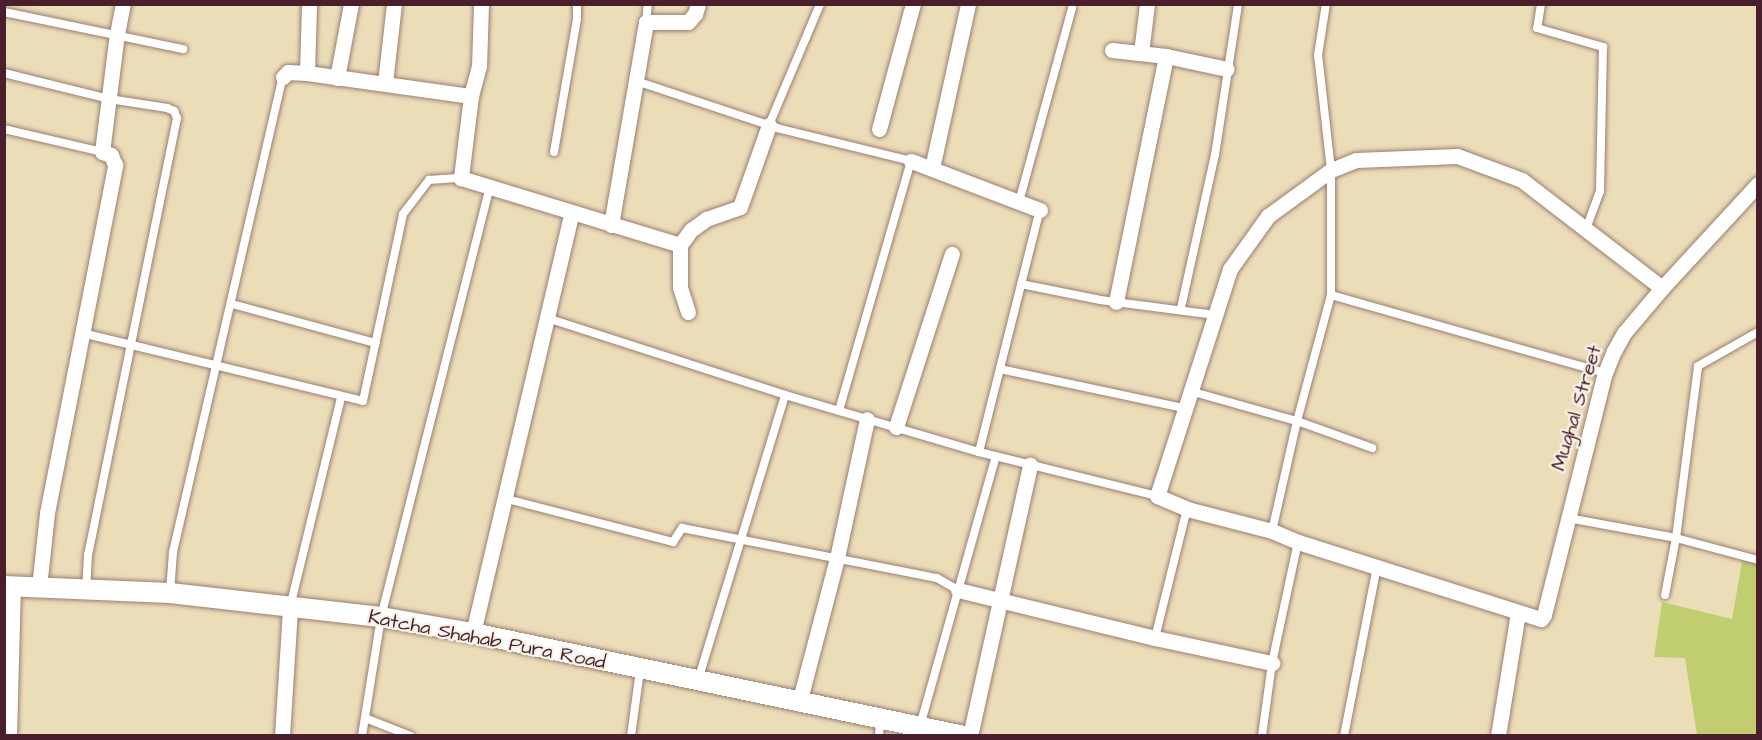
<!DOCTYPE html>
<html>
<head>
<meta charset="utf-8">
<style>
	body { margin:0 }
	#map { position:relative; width:1762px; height:740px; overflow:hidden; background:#ecddb9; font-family:"Architects Daughter",sans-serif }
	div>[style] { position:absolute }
	.green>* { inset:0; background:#c1ce70 }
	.roads { filter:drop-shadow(0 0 2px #9b7e72) drop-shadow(0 0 2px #9b7e72) }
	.service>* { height:8px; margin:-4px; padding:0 4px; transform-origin:4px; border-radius:4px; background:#fff }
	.minor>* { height:15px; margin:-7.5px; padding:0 7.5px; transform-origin:7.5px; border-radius:7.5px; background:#fff }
	.tertiary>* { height:20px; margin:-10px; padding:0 10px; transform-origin:10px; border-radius:10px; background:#fff }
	span { translate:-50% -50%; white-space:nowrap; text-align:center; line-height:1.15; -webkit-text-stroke:4.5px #f7f3e8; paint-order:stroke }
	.street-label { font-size:20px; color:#4a1f2b }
	.frame { position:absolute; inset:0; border:6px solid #4a1f2b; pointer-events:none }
</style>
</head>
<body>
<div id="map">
	<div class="green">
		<i style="clip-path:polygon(1743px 556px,1757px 560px,1757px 735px,1697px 735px,1685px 658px,1654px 657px,1662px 602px,1732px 619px)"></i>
	</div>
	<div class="roads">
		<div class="service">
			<i style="left:1541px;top:4px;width:24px;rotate:99deg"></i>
			<i style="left:1537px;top:28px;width:69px;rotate:16.1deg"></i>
			<i style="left:1603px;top:47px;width:144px;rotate:91.2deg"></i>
			<i style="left:1600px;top:191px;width:40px;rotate:110.2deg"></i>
			<i style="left:4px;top:12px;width:183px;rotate:11.7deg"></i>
			<i style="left:646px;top:22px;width:18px;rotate:-84deg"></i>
			<i style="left:4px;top:73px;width:108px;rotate:13.9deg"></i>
			<i style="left:109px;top:99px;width:59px;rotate:8.8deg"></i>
			<i style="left:167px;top:108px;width:8px;rotate:23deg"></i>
			<i style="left:174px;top:111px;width:8px;rotate:67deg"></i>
			<i style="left:177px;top:118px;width:445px;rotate:101.5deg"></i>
			<i style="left:88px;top:554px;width:34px;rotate:93deg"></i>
			<i style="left:636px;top:81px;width:149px;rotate:18.4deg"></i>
			<i style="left:777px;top:128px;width:138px;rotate:13.8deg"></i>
			<i style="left:911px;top:161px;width:260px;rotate:106.1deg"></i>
			<i style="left:769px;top:125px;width:131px;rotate:-67.1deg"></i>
			<i style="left:4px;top:129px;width:101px;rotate:13.2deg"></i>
			<i style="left:554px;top:152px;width:135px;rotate:-80.2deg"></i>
			<i style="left:577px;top:19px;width:15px;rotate:-90deg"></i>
			<i style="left:1019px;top:202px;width:201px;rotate:-74.7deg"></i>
			<i style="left:1021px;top:284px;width:81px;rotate:11.4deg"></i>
			<i style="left:1100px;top:300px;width:116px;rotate:7.4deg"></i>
			<i style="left:1331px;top:295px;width:285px;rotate:15.9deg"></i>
			<i style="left:232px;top:304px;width:149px;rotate:15.2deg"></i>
			<i style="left:1181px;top:308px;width:157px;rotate:-77.5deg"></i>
			<i style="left:1215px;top:155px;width:153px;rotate:-81.3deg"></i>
			<i style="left:547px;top:318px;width:250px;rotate:17.9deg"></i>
			<i style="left:785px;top:395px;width:202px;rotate:16.4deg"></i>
			<i style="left:979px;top:452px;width:183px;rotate:13.9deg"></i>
			<i style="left:82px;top:333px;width:289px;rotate:13.6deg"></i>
			<i style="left:363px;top:401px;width:191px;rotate:-77.9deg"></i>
			<i style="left:403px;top:214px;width:43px;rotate:-52.6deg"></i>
			<i style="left:429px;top:180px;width:32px;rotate:-4deg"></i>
			<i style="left:1000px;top:369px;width:188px;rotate:12deg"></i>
			<i style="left:1190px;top:391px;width:111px;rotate:15.7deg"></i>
			<i style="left:1297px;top:421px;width:80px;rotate:19.8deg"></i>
			<i style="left:979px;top:452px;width:250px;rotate:-75.9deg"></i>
			<i style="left:503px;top:498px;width:176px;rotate:14.5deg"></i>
			<i style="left:673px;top:542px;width:17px;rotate:-57deg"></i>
			<i style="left:682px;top:528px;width:260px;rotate:11.1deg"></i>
			<i style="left:937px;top:578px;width:24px;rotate:30deg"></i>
			<i style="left:1568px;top:518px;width:110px;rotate:10.5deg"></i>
			<i style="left:1676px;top:538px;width:85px;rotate:15deg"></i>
			<i style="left:1272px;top:531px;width:113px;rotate:-77.2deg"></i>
			<i style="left:1297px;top:421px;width:131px;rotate:-74.9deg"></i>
			<i style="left:1331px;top:295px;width:125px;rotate:-90deg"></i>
			<i style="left:1331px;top:170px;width:116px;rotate:-96.4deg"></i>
			<i style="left:1318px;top:55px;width:52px;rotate:-81.1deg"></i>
			<i style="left:170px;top:592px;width:40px;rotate:-85.7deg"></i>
			<i style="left:173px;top:552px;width:488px;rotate:-77deg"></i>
			<i style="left:1665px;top:595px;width:58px;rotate:-79.1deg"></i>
			<i style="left:1676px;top:538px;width:173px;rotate:-82.7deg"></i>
			<i style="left:1698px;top:366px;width:69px;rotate:-29.5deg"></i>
			<i style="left:290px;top:607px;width:216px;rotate:-76.3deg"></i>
			<i style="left:1155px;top:638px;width:133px;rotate:-76.1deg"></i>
			<i style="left:698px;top:680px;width:298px;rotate:-73deg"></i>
			<i style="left:365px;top:718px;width:49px;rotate:21.4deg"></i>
			<i style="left:920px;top:726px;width:280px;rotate:-74.3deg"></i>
			<i style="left:362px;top:736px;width:121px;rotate:-80.9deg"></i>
			<i style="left:381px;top:617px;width:444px;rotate:-75.8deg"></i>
			<i style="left:631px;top:736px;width:67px;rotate:-82.2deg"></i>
			<i style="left:879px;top:736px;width:15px;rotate:-86deg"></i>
			<i style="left:1262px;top:736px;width:74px;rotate:-82.2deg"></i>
			<i style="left:1272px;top:663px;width:124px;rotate:-77.9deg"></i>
			<i style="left:1344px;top:736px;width:173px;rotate:-79deg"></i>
		</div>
		<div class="minor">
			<i style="left:481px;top:4px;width:62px;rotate:91.8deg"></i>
			<i style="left:479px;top:66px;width:31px;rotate:105deg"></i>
			<i style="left:471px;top:96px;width:83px;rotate:97deg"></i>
			<i style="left:461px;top:178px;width:229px;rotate:17deg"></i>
			<i style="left:1112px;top:50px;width:54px;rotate:6.3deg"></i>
			<i style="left:1166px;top:56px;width:62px;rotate:12deg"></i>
			<i style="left:1141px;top:53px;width:49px;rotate:-83deg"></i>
			<i style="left:307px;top:73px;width:69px;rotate:-88.3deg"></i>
			<i style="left:283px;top:77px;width:7px;rotate:-45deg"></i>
			<i style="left:288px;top:72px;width:19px;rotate:3deg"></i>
			<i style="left:307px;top:73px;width:166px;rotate:8deg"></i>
			<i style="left:337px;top:78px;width:75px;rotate:-79.3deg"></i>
			<i style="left:385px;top:83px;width:80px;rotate:-83.5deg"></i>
			<i style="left:879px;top:129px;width:130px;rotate:-74.8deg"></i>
			<i style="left:911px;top:161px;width:138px;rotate:20.8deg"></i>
			<i style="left:932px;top:168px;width:168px;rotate:-77.6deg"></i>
			<i style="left:611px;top:225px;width:206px;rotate:-80.2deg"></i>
			<i style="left:646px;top:22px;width:42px"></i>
			<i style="left:688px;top:22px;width:11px;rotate:-49deg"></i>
			<i style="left:695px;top:14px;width:10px;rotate:-73deg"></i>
			<i style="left:1662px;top:288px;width:177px;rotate:-142.4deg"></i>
			<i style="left:1522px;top:180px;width:69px;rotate:-159.7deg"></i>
			<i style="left:1457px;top:156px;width:101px;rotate:177.7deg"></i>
			<i style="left:1356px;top:160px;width:27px;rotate:158deg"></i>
			<i style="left:1331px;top:170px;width:78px;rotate:143.9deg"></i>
			<i style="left:1268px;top:216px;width:65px;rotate:125.6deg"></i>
			<i style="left:1230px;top:269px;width:238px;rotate:107.8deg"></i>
			<i style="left:1157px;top:496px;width:33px;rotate:23deg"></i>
			<i style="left:1187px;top:509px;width:88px;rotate:14.5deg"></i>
			<i style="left:1272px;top:531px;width:28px;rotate:23deg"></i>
			<i style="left:1298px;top:542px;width:255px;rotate:17.6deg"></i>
			<i style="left:1541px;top:619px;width:5px;rotate:-53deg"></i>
			<i style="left:1544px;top:615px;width:250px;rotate:-75.9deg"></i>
			<i style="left:1605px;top:373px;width:24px;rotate:-68deg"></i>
			<i style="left:1614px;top:351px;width:21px;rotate:-61deg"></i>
			<i style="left:1624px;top:333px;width:59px;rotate:-49.8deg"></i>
			<i style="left:1662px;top:288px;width:142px;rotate:-47.3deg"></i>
			<i style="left:1116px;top:302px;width:251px;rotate:-78.5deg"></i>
			<i style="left:688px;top:312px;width:26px;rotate:-108deg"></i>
			<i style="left:680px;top:287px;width:42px;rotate:-90deg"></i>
			<i style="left:680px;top:245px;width:19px;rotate:-54deg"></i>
			<i style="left:691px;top:230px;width:19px;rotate:-36deg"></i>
			<i style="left:706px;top:219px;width:36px;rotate:-19deg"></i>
			<i style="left:740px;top:207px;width:87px;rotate:-70.5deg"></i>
			<i style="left:896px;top:427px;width:182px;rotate:-72.1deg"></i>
			<i style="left:39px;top:587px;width:74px;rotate:-83.8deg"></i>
			<i style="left:47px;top:513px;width:355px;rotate:-78.9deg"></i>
			<i style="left:115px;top:165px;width:11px;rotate:-112deg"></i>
			<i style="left:111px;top:155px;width:9px;rotate:-162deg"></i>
			<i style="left:102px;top:152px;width:119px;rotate:-82.8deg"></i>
			<i style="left:117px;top:34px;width:31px;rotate:-79deg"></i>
			<i style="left:958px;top:590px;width:203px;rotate:13.7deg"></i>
			<i style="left:1155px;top:638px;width:120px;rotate:12.1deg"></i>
			<i style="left:473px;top:633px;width:430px;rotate:-76.8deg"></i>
			<i style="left:799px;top:703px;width:150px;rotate:-75.3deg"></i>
			<i style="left:837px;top:558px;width:142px;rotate:-77.8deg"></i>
			<i style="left:9px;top:736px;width:150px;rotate:-88.5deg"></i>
			<i style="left:282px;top:736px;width:128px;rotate:-86.4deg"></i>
			<i style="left:970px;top:736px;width:278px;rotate:-77.5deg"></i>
			<i style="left:1498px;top:736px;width:125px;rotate:-80.8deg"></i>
		</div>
		<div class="tertiary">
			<i style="left:4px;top:586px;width:166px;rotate:2.4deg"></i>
			<i style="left:170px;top:593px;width:212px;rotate:6.5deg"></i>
			<i style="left:381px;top:617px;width:93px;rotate:9.9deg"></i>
			<i style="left:473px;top:633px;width:502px;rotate:11.85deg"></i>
		</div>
	</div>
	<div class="street-label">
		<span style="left:1577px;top:408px;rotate:-73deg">Mughal Street</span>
		<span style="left:487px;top:640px;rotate:11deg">Katcha Shahab Pura Road</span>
	</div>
	<div class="frame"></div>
</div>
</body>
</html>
